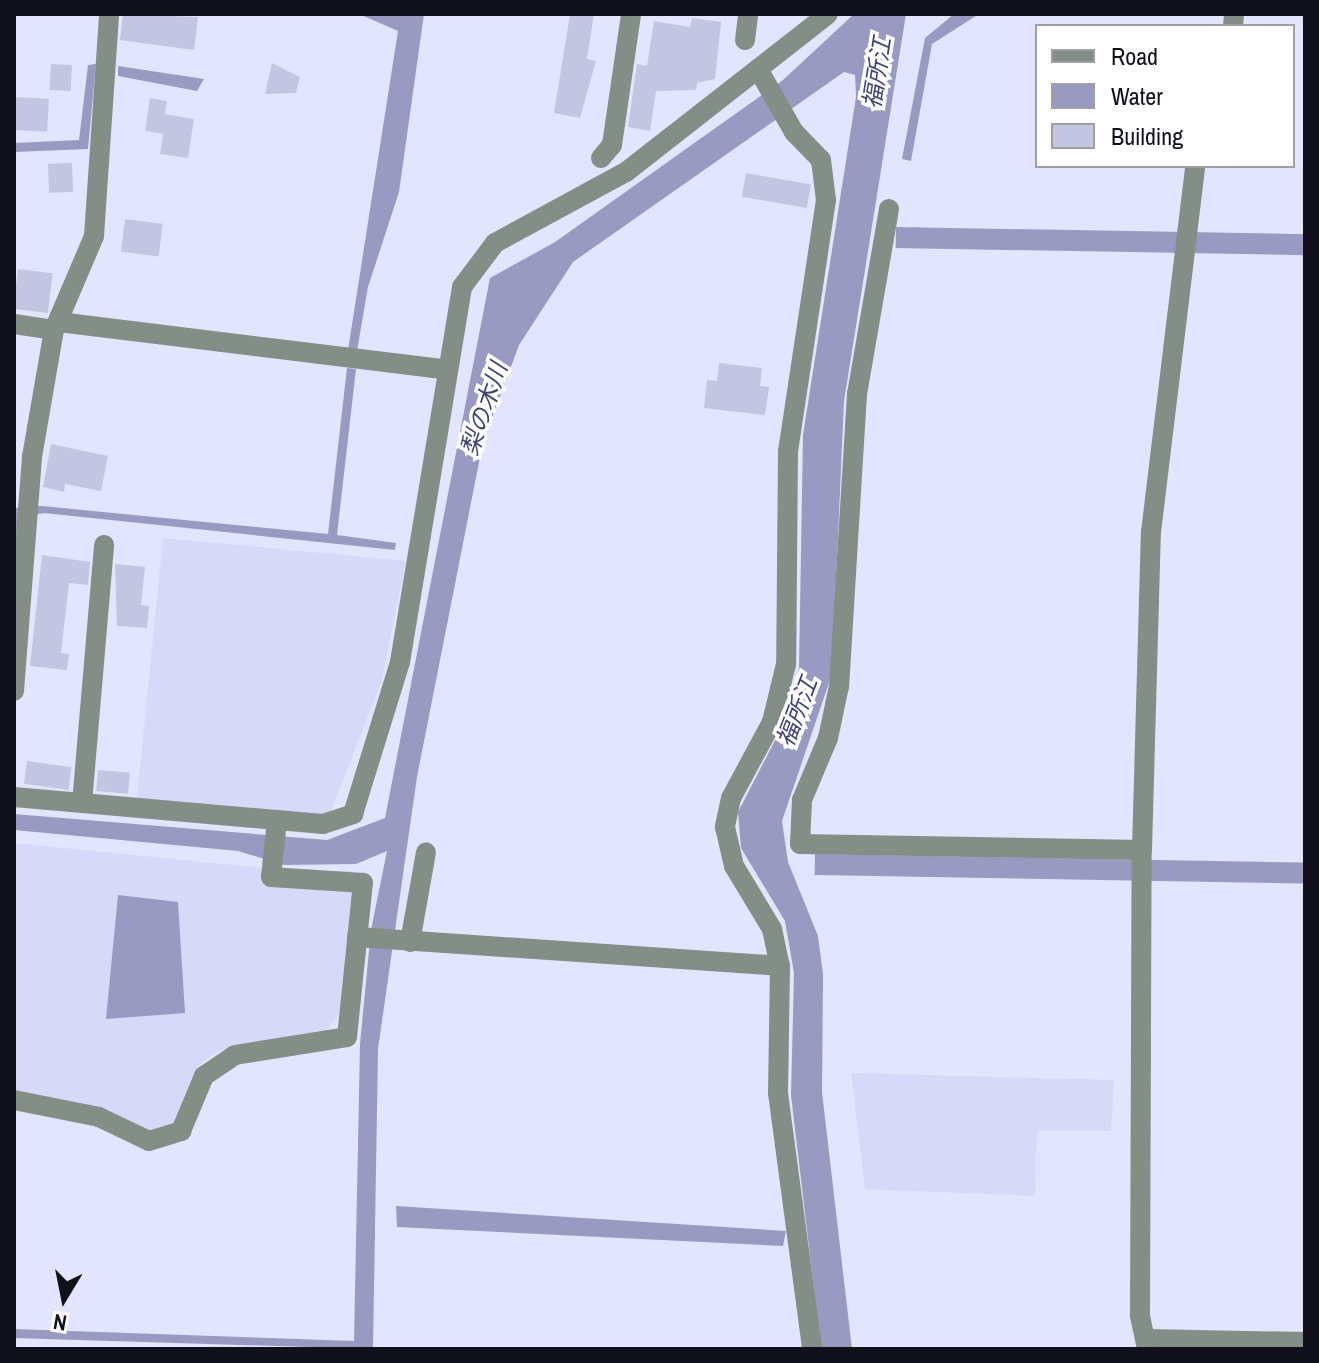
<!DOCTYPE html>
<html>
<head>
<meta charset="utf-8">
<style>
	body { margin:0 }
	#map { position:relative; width:1319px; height:1363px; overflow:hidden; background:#e3e5fe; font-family:"Archivo Narrow","Noto Sans JP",sans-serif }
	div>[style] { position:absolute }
	.built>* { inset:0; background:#d7d9f8 }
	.water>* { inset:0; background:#989ac1; transform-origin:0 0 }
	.building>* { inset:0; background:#c3c5e3; transform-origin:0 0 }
	.street>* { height:20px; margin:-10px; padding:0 10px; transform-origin:10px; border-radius:10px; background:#838f86 }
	span { translate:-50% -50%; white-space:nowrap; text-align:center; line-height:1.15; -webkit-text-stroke:7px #fff; paint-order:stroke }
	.water-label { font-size:24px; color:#434277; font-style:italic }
	.frame { position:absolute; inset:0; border:16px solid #11111b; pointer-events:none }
	.legend { position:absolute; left:1035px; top:24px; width:260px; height:144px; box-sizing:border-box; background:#fff; border:2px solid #a0a0a4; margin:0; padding:10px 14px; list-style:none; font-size:24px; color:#11111b }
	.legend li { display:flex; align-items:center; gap:16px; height:40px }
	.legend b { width:40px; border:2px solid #a0a0a4 }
	.north { position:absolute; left:24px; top:1259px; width:80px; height:80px; -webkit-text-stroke:6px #fff; paint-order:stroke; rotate:190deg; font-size:22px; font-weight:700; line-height:32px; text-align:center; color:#11111b }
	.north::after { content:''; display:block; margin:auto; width:28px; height:36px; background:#11111b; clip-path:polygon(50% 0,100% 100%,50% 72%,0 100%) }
</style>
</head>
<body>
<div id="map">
	<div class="built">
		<i style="clip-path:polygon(163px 538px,406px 561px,381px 683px,329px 816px,137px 798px)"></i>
		<i style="clip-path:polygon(14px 843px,292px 871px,354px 871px,339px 1013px,325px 1033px,217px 1051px,196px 1068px,174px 1123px,151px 1131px,105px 1108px,14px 1093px)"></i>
		<i style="clip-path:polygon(851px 1073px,1114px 1080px,1111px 1131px,1037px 1131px,1035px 1196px,865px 1189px)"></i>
	</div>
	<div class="water">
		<i style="clip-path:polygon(359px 14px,424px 14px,399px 192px,368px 287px,357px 351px,348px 350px,398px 31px)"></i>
		<i style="clip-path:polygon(854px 14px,906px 14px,844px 401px,832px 674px,782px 821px,788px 862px,818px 936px,823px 974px,822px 1092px,852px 1349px,821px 1349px,791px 1095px,794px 973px,785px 921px,741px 848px,738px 812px,785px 721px,799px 668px,803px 435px,856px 97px,855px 75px,844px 72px,573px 262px,519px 345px,483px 442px,417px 777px,378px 1049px,373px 1349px,14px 1338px,14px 1329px,354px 1341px,360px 1044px,371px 930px,387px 851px,356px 864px,284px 865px,238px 851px,14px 830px,14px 814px,327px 840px,385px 818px,490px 278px,555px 242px,783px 80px)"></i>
		<i style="clip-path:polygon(954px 14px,979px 14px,932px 44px,911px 161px,902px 159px,925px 38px)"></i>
		<i style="clip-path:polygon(96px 64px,88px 149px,14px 152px,14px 143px,79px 140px,88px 65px)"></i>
		<i style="clip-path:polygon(118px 66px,204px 79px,197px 91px,118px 76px)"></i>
		<i style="left:896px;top:227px;width:409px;height:21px;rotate:1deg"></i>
		<i style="clip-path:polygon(347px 368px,356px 369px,337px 535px,396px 543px,395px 550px,44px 513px,19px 518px,14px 565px,14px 508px,42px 506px,328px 534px)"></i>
		<i style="left:815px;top:854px;width:490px;height:21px;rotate:1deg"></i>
		<i style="clip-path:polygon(118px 895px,178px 902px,185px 1013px,106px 1019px)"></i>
		<i style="clip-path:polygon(396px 1206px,786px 1231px,783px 1246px,397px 1227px)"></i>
	</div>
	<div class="building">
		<i style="clip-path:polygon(123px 14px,198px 17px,194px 50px,120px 40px)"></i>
		<i style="clip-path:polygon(570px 14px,594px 14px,587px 59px,596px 61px,580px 118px,554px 113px)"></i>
		<i style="clip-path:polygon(692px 18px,721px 22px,715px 79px,697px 83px,696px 90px,656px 91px,650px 131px,628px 127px,637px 64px,647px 66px,654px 21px,690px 27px)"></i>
		<i style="clip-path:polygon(272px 63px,300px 77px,296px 93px,265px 94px)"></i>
		<i style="left:51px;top:64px;width:21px;height:26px;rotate:3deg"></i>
		<i style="left:14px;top:97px;width:35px;height:33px;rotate:3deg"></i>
		<i style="clip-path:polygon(150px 98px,167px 101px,165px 114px,194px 119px,188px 158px,160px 154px,163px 134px,145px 131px)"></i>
		<i style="left:72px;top:163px;width:29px;height:24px;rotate:88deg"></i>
		<i style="left:746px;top:173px;width:66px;height:24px;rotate:10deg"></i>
		<i style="left:125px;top:219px;width:38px;height:33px;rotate:7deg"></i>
		<i style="left:18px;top:269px;width:35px;height:40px;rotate:7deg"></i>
		<i style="clip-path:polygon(719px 363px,762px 368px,760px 386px,769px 387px,765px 415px,704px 408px,707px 380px,717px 381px)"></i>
		<i style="clip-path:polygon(51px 444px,108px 456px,101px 491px,65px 484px,64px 492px,43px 487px)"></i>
		<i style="clip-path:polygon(42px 555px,90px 562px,88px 585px,69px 583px,61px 653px,69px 654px,67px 670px,30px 666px)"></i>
		<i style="clip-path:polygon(115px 564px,145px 567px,141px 605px,149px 606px,147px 628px,117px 626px)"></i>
		<i style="left:27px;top:761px;width:45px;height:23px;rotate:8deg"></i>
		<i style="left:98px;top:770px;width:32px;height:21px;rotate:5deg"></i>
	</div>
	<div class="street">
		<i style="left:1233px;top:26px;width:12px;rotate:-85deg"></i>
		<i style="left:745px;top:40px;width:26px;rotate:-83deg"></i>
		<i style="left:758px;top:69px;width:73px;rotate:60.3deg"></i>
		<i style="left:794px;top:132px;width:39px;rotate:46deg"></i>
		<i style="left:821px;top:160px;width:40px;rotate:82.9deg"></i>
		<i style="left:826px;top:200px;width:255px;rotate:98.6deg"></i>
		<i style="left:788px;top:452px;width:212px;rotate:90.5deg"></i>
		<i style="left:786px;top:664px;width:60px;rotate:103.6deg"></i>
		<i style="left:772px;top:722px;width:86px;rotate:118.3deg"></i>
		<i style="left:731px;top:798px;width:30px;rotate:102deg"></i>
		<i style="left:725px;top:827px;width:40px;rotate:77deg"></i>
		<i style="left:734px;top:866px;width:74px;rotate:58.9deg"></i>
		<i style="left:772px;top:929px;width:38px;rotate:78deg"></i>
		<i style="left:780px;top:966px;width:127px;rotate:90.9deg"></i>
		<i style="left:778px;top:1093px;width:258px;rotate:82.4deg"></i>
		<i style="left:601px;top:158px;width:17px;rotate:-50deg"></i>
		<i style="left:612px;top:145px;width:132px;rotate:-81.7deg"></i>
		<i style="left:889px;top:209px;width:188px;rotate:99.8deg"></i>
		<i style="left:857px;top:394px;width:293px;rotate:93.5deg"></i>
		<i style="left:839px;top:686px;width:53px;rotate:101.9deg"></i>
		<i style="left:828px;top:738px;width:67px;rotate:112.8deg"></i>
		<i style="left:802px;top:800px;width:44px;rotate:92.6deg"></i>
		<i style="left:800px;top:844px;width:342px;rotate:1deg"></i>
		<i style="left:60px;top:316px;width:10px;rotate:45deg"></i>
		<i style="left:67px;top:323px;width:384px;rotate:7deg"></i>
		<i style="left:14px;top:324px;width:40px;rotate:8.5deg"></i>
		<i style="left:14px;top:691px;width:235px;rotate:-85.6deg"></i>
		<i style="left:32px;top:457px;width:129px;rotate:-80.2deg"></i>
		<i style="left:54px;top:330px;width:102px;rotate:-66.9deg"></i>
		<i style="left:94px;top:236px;width:223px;rotate:-86.1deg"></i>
		<i style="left:14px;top:797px;width:310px;rotate:5deg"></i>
		<i style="left:323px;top:824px;width:32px;rotate:-18deg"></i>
		<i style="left:353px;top:814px;width:159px;rotate:-72.8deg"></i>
		<i style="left:400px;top:662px;width:380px;rotate:-80.6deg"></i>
		<i style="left:462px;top:287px;width:55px;rotate:-53.1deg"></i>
		<i style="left:495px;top:243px;width:149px;rotate:-28.5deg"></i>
		<i style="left:626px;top:172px;width:256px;rotate:-38deg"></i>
		<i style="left:82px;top:803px;width:259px;rotate:-85.1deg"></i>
		<i style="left:357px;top:937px;width:424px;rotate:3.9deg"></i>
		<i style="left:410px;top:942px;width:91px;rotate:-79.9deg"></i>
		<i style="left:14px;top:1100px;width:87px;rotate:11.3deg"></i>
		<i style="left:99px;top:1117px;width:55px;rotate:25.6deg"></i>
		<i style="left:149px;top:1141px;width:34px;rotate:-17deg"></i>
		<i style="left:181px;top:1131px;width:60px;rotate:-67.3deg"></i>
		<i style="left:204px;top:1076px;width:37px;rotate:-34deg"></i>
		<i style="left:235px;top:1055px;width:113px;rotate:-9.1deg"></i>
		<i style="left:347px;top:1037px;width:155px;rotate:-84.1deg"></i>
		<i style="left:363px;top:883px;width:92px;rotate:-176.3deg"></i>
		<i style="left:271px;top:877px;width:57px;rotate:-84deg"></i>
		<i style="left:1147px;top:1339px;width:158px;rotate:1.1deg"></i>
		<i style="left:1147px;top:1349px;width:35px;rotate:-102deg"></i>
		<i style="left:1140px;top:1315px;width:465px;rotate:-89.8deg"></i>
		<i style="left:1142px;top:850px;width:318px;rotate:-88.4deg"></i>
		<i style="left:1151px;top:532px;width:369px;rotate:-83.1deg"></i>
	</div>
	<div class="water-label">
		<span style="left:877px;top:73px;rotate:-81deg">福所江</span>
		<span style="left:484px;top:409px;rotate:-71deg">梨の木川</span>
		<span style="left:797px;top:712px;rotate:-69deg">福所江</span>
	</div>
	<div class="frame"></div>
	<ul class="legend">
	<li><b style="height:10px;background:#838f86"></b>Road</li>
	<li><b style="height:22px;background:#989ac1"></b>Water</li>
	<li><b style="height:22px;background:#c3c5e3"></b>Building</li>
	</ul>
	<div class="north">N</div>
</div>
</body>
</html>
